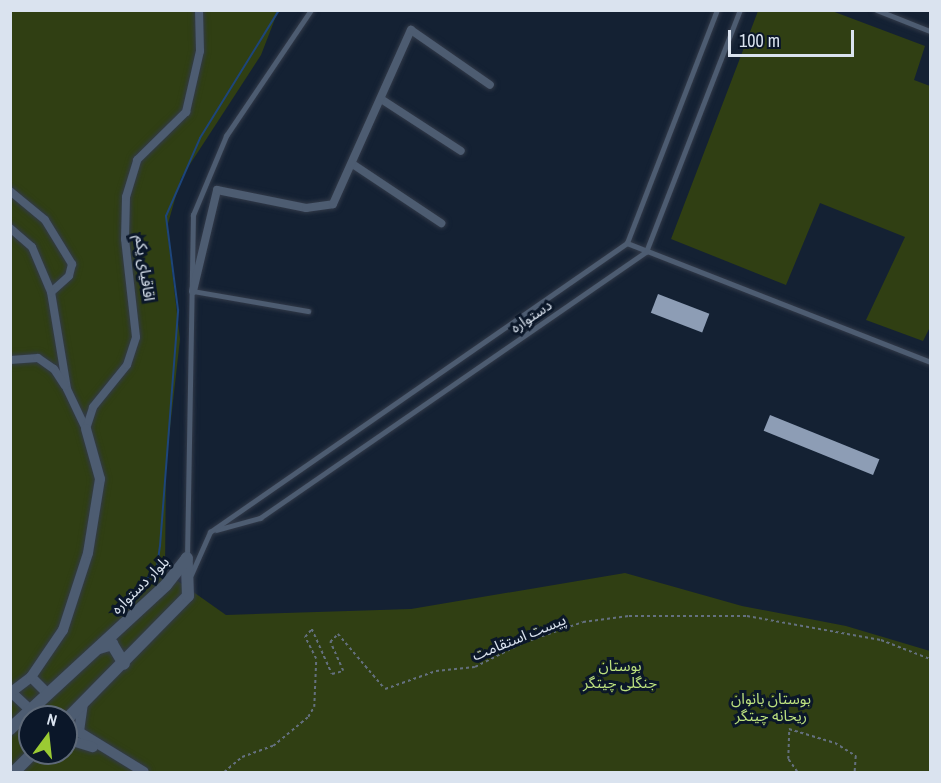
<!DOCTYPE html>
<html>
<head>
<meta charset="utf-8">
<style>
	body { margin:0 }
	#map { position:relative; width:941px; height:783px; overflow:hidden; background:#142133; font-family:"Archivo Narrow","Noto Sans Arabic",sans-serif }
	div>[style] { position:absolute }
	.green>* { inset:0; background:#303f13 }
	.stream>* { height:2px; margin:-1px; padding:0 1px; transform-origin:1px; border-radius:1px; background:#1d457b }
	.building>* { inset:0; background:#8d9db5; transform-origin:0 0 }
	.path>* { height:1.5px; margin-top:-0.75px; transform-origin:0; background:repeating-linear-gradient(90deg,#64707f 0 3px,transparent 0 6px) }
	.roads { filter:drop-shadow(0 0 2px #323a49) drop-shadow(0 0 2px #323a49) }
	.service>* { height:4.5px; margin:-2.25px; padding:0 2.25px; transform-origin:2.25px; border-radius:2.25px; background:#4d5c71 }
	.minor>* { height:8px; margin:-4px; padding:0 4px; transform-origin:4px; border-radius:4px; background:#4d5c71 }
	.tertiary>* { height:10px; margin:-5px; padding:0 5px; transform-origin:5px; border-radius:5px; background:#4d5c71 }
	.secondary>* { height:12px; margin:-6px; padding:0 6px; transform-origin:6px; border-radius:6px; background:#4d5c71 }
	span { translate:-50% -50%; white-space:nowrap; text-align:center; line-height:1.15; -webkit-text-stroke:6px #0b1729; paint-order:stroke }
	.street-label { font-size:15px; color:#dae3ef }
	.park-label { font-size:15px; color:#bde27f }
	.frame { position:absolute; inset:0; border:12px solid #dae3ef; pointer-events:none }
	.north { position:absolute; left:18px; top:705px; width:60px; height:60px; box-sizing:border-box; background:#0b1729; border:2px solid #5e6978; border-radius:50%; rotate:15deg; font-size:16px; font-weight:700; line-height:24px; text-align:center; color:#dae3ef }
	.north::after { content:''; display:block; margin:auto; width:21px; height:27px; background:#9bcb33; clip-path:polygon(50% 0,100% 100%,50% 72%,0 100%) }
	.scale { position:absolute; left:728px; top:30px; width:126px; height:27px; box-sizing:border-box; border:3px solid #dae3ef; border-top:0; padding-left:8px; font-size:18px; line-height:21px; white-space:nowrap; color:#dae3ef; -webkit-text-stroke:4px #0b1729; paint-order:stroke }
</style>
</head>
<body>
<div id="map">
	<div class="green">
		<i style="clip-path:polygon(evenodd,10px 11px,278px 11px,261px 55px,181px 178px,167px 227px,180px 339px,166px 464px,165px 572px,226px 615px,411px 609px,625px 573px,742px 606px,846px 626px,930px 651px,930px 772px,11px 772px,10px 11px,30px 717px,66px 717px,66px 753px,30px 753px,30px 717px)"></i>
		<i style="clip-path:polygon(758px 11px,832px 11px,925px 46px,914px 80px,930px 86px,930px 327px,923px 341px,866px 320px,905px 237px,820px 203px,786px 285px,671px 239px)"></i>
	</div>
	<div class="stream">
		<i style="left:119px;top:610px;width:57px;rotate:-48.5deg"></i>
		<i style="left:157px;top:567px;width:21px;rotate:-82deg"></i>
		<i style="left:160px;top:546px;width:237px;rotate:-85.6deg"></i>
		<i style="left:178px;top:310px;width:95px;rotate:-97.3deg"></i>
		<i style="left:166px;top:216px;width:85px;rotate:-66.4deg"></i>
		<i style="left:200px;top:138px;width:150px;rotate:-58.3deg"></i>
	</div>
	<div class="building">
		<i style="left:658px;top:294px;width:55px;height:20px;rotate:21deg"></i>
		<i style="left:770px;top:415px;width:118px;height:17px;rotate:22deg"></i>
	</div>
	<div class="path">
		<i style="left:224px;top:772px;width:23px;rotate:-40deg"></i>
		<i style="left:242px;top:757px;width:33px;rotate:-20deg"></i>
		<i style="left:273px;top:746px;width:45px;rotate:-39.6deg"></i>
		<i style="left:308px;top:717px;width:12px;rotate:-59deg"></i>
		<i style="left:314px;top:707px;width:48px;rotate:-87.6deg"></i>
		<i style="left:316px;top:659px;width:25px;rotate:-117deg"></i>
		<i style="left:305px;top:637px;width:11px;rotate:-49deg"></i>
		<i style="left:312px;top:629px;width:49px;rotate:66deg"></i>
		<i style="left:332px;top:674px;width:11px;rotate:-15deg"></i>
		<i style="left:343px;top:671px;width:32px;rotate:-114deg"></i>
		<i style="left:330px;top:642px;width:11px;rotate:-45deg"></i>
		<i style="left:338px;top:634px;width:72px;rotate:49.5deg"></i>
		<i style="left:385px;top:689px;width:54px;rotate:-19.4deg"></i>
		<i style="left:436px;top:671px;width:39px;rotate:-6deg"></i>
		<i style="left:475px;top:667px;width:56px;rotate:-26.6deg"></i>
		<i style="left:525px;top:642px;width:61px;rotate:-19deg"></i>
		<i style="left:583px;top:622px;width:46px;rotate:-7.4deg"></i>
		<i style="left:629px;top:616px;width:118px"></i>
		<i style="left:747px;top:616px;width:136px;rotate:10.2deg"></i>
		<i style="left:881px;top:640px;width:53px;rotate:21.2deg"></i>
		<i style="left:797px;top:772px;width:16px;rotate:-125deg"></i>
		<i style="left:788px;top:759px;width:30px;rotate:-88deg"></i>
		<i style="left:789px;top:729px;width:48px;rotate:16.9deg"></i>
		<i style="left:835px;top:743px;width:25px;rotate:32deg"></i>
		<i style="left:856px;top:756px;width:16px;rotate:94deg"></i>
	</div>
	<div class="roads">
		<div class="service">
			<i style="left:877px;top:10px;width:57px;rotate:21.6deg"></i>
			<i style="left:627px;top:243px;width:326px;rotate:21.4deg"></i>
			<i style="left:193px;top:291px;width:117px;rotate:9.9deg"></i>
			<i style="left:216px;top:530px;width:46px;rotate:-15.3deg"></i>
			<i style="left:260px;top:518px;width:469px;rotate:-34.6deg"></i>
			<i style="left:646px;top:252px;width:260px;rotate:-68.8deg"></i>
			<i style="left:187px;top:558px;width:343px;rotate:-89deg"></i>
			<i style="left:193px;top:215px;width:86px;rotate:-67.3deg"></i>
			<i style="left:226px;top:136px;width:152px;rotate:-56deg"></i>
			<i style="left:191px;top:575px;width:47px;rotate:-66.2deg"></i>
			<i style="left:210px;top:532px;width:507px;rotate:-34.72deg"></i>
			<i style="left:627px;top:243px;width:250px;rotate:-68.9deg"></i>
		</div>
		<div class="minor">
			<i style="left:381px;top:99px;width:95px;rotate:33deg"></i>
			<i style="left:354px;top:165px;width:105px;rotate:33.7deg"></i>
			<i style="left:10px;top:191px;width:45px;rotate:39.6deg"></i>
			<i style="left:45px;top:220px;width:52px;rotate:58.5deg"></i>
			<i style="left:72px;top:264px;width:12px;rotate:104deg"></i>
			<i style="left:69px;top:276px;width:24px;rotate:138deg"></i>
			<i style="left:51px;top:292px;width:98px;rotate:80.6deg"></i>
			<i style="left:67px;top:389px;width:44px;rotate:64.6deg"></i>
			<i style="left:10px;top:228px;width:29px;rotate:41deg"></i>
			<i style="left:32px;top:247px;width:49px;rotate:67.1deg"></i>
			<i style="left:193px;top:291px;width:104px;rotate:-76.6deg"></i>
			<i style="left:217px;top:190px;width:91px;rotate:11.4deg"></i>
			<i style="left:306px;top:208px;width:27px;rotate:-8deg"></i>
			<i style="left:333px;top:204px;width:191px;rotate:-65.9deg"></i>
			<i style="left:411px;top:30px;width:96px;rotate:34.8deg"></i>
			<i style="left:10px;top:360px;width:28px;rotate:-4deg"></i>
			<i style="left:38px;top:358px;width:19px;rotate:35deg"></i>
			<i style="left:54px;top:369px;width:20px;rotate:57deg"></i>
			<i style="left:86px;top:429px;width:23px;rotate:-72deg"></i>
			<i style="left:93px;top:407px;width:54px;rotate:-51deg"></i>
			<i style="left:127px;top:365px;width:29px;rotate:-72deg"></i>
			<i style="left:136px;top:337px;width:99px;rotate:-96.4deg"></i>
			<i style="left:125px;top:239px;width:42px;rotate:-88.6deg"></i>
			<i style="left:126px;top:197px;width:39px;rotate:-73deg"></i>
			<i style="left:137px;top:160px;width:69px;rotate:-44.4deg"></i>
			<i style="left:186px;top:112px;width:63px;rotate:-77.1deg"></i>
			<i style="left:200px;top:51px;width:41px;rotate:-91.4deg"></i>
		</div>
		<div class="tertiary">
			<i style="left:31px;top:677px;width:24px;rotate:45deg"></i>
			<i style="left:11px;top:692px;width:26px;rotate:43deg"></i>
			<i style="left:10px;top:693px;width:26px;rotate:-37deg"></i>
			<i style="left:31px;top:677px;width:57px;rotate:-55.8deg"></i>
			<i style="left:63px;top:630px;width:81px;rotate:-72deg"></i>
			<i style="left:88px;top:553px;width:75px;rotate:-80.8deg"></i>
			<i style="left:100px;top:479px;width:52px;rotate:-105.6deg"></i>
			<i style="left:83px;top:703px;width:29px;rotate:98deg"></i>
			<i style="left:79px;top:732px;width:76px;rotate:31.6deg"></i>
			<i style="left:66px;top:739px;width:28px;rotate:17deg"></i>
		</div>
		<div class="secondary">
			<i style="left:99px;top:648px;width:14px;rotate:-17deg"></i>
			<i style="left:112px;top:644px;width:23px;rotate:59deg"></i>
			<i style="left:66px;top:720px;width:174px;rotate:-45.5deg"></i>
			<i style="left:188px;top:596px;width:38px;rotate:-92deg"></i>
			<i style="left:10px;top:729px;width:212px;rotate:-42.7deg"></i>
			<i style="left:166px;top:585px;width:34px;rotate:-52deg"></i>
			<i style="left:14px;top:772px;width:27px;rotate:-45deg"></i>
		</div>
	</div>
	<div class="street-label">
		<span style="left:145px;top:268px;rotate:82deg">اقاقیای یکم</span>
		<span style="left:531px;top:316px;rotate:-34deg">دستواره</span>
		<span style="left:140px;top:585px;rotate:-45deg">بلوار دستواره</span>
		<span style="left:519px;top:637px;rotate:-22deg">پیست استقامت</span>
	</div>
	<div class="park-label">
		<span style="left:620px;top:674px">بوستان<br>جنگلی چیتگر</span>
		<span style="left:771px;top:707px">بوستان بانوان<br>ریحانه چیتگر</span>
	</div>
	<div class="frame"></div>
	<div class="north">N</div>
	<div class="scale">100 m</div>
</div>
</body>
</html>
